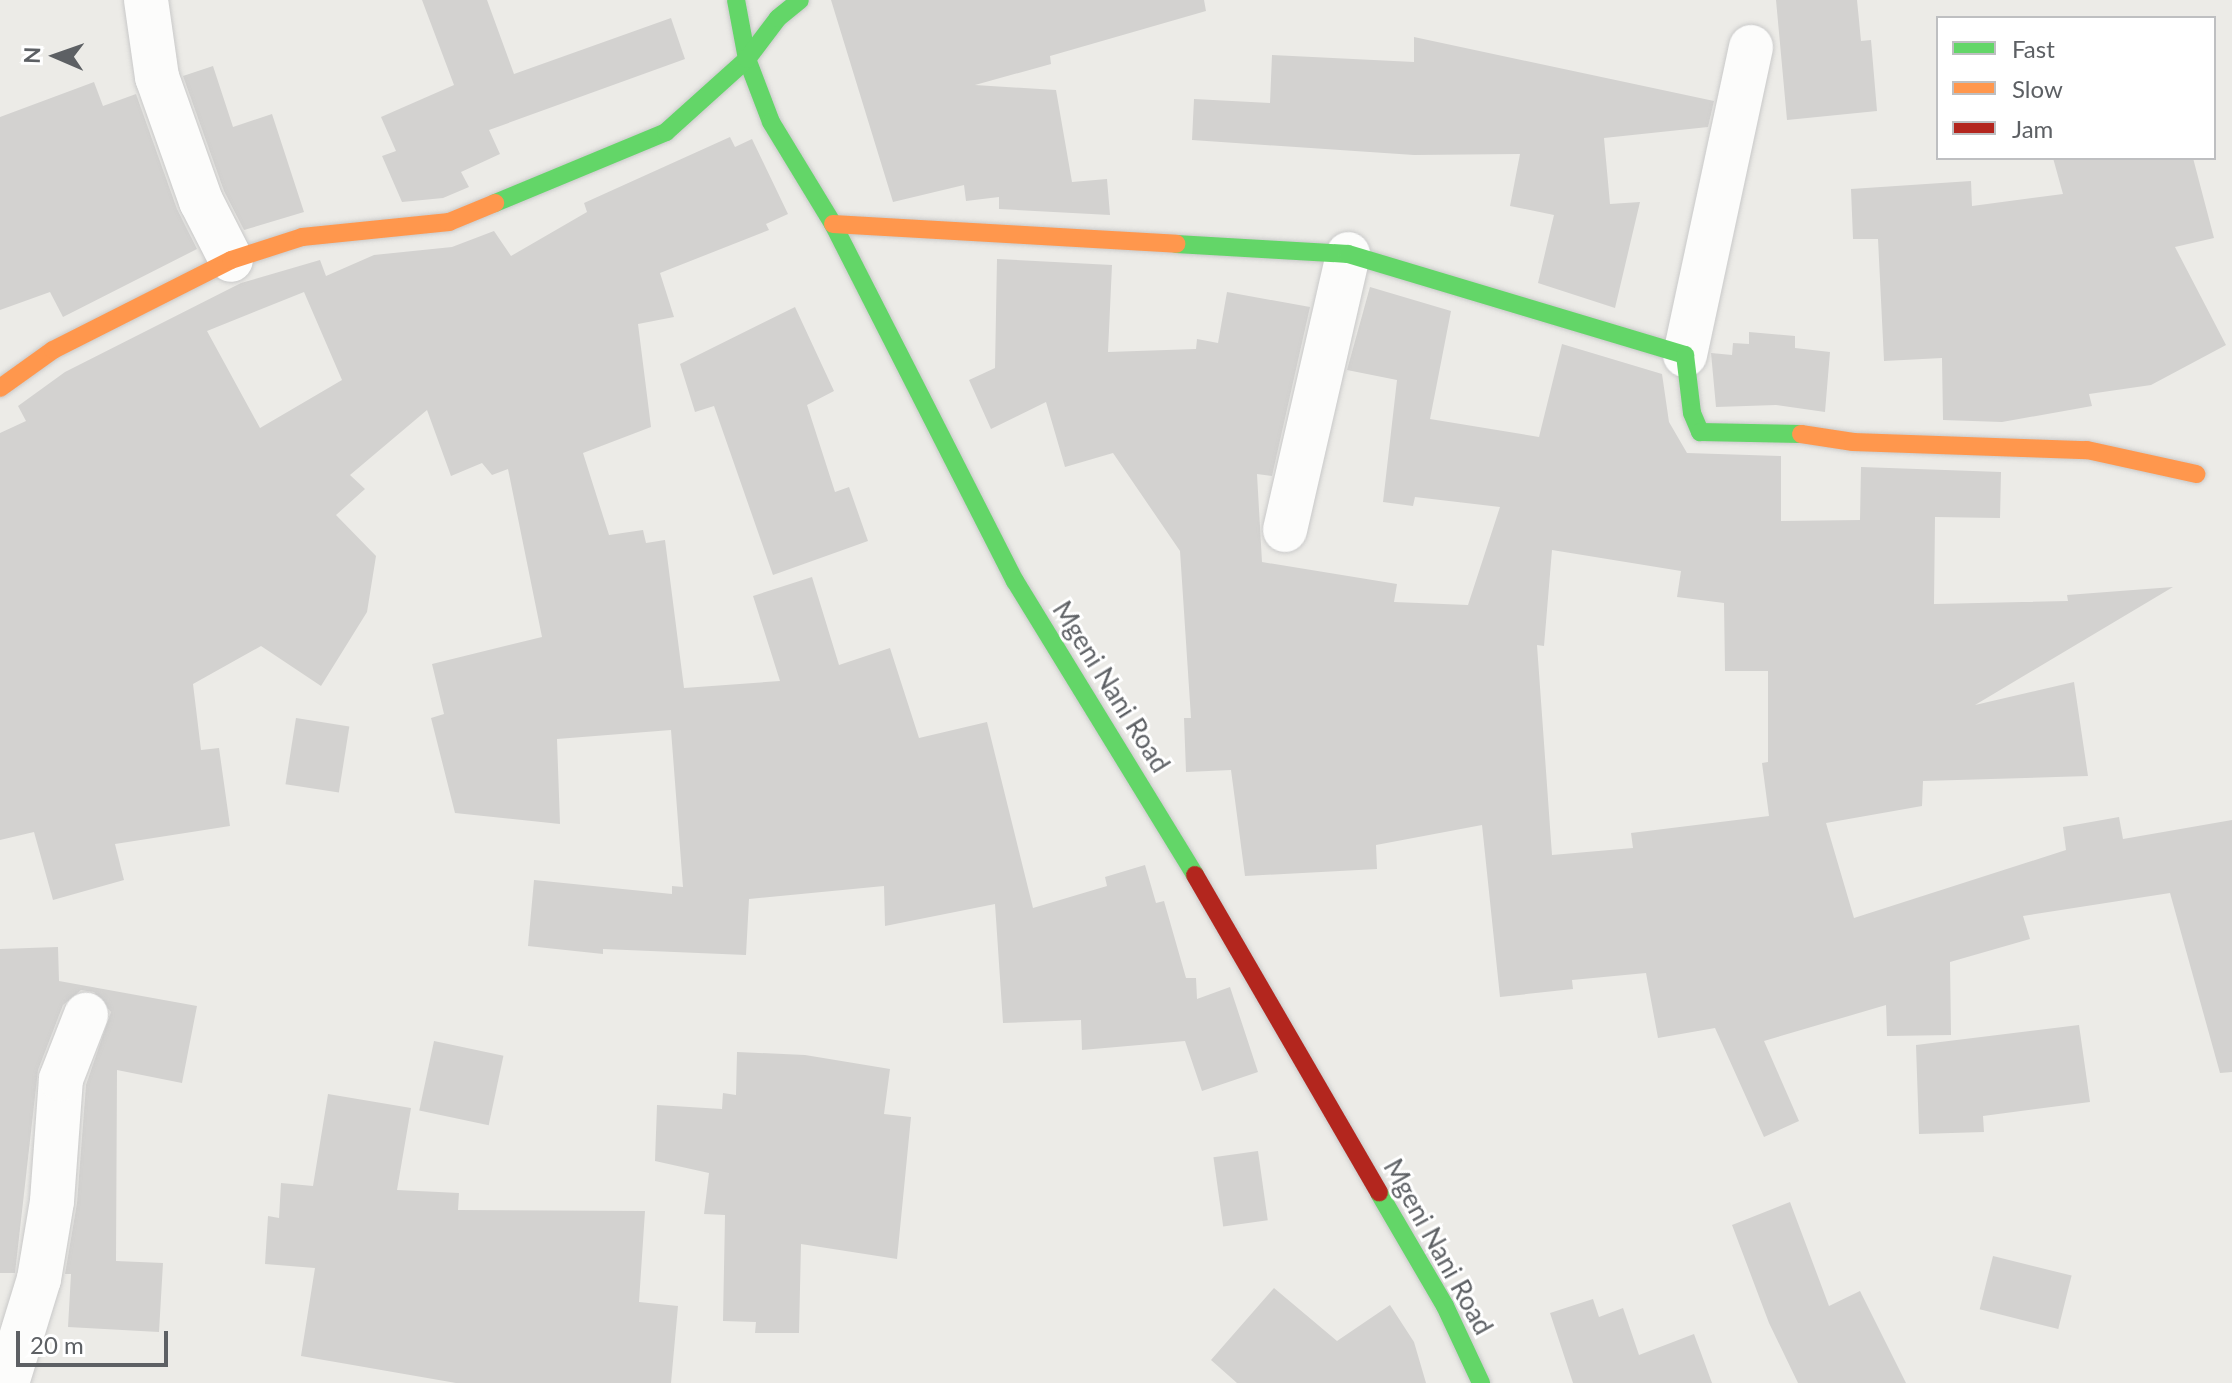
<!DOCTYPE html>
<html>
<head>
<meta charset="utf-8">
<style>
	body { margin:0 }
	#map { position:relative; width:2232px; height:1383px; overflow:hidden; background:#ecebe7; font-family:Lato,sans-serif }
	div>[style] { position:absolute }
	.building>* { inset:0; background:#d3d2d0; transform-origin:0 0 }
	.roads { filter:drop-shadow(0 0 2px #c9c9c9) drop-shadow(0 0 2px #c9c9c9) }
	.street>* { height:44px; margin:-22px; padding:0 22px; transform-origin:22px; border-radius:22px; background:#fcfcfb }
	.fast>* { height:18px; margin:-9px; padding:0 9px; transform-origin:9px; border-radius:9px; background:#63d668 }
	.slow>* { height:18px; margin:-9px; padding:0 9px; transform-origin:9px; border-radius:9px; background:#ff974d }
	.jam>* { height:18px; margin:-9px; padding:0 9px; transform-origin:9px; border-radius:9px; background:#b3261e }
	span { translate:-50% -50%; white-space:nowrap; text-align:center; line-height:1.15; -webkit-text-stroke:6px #fff; paint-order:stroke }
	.street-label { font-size:26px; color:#5d6064 }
	.legend { position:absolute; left:1936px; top:16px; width:280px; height:144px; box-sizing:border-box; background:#fff; border:2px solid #bebfc1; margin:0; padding:10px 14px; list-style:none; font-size:24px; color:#5d6064 }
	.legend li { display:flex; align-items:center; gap:16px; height:40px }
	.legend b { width:40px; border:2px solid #bebfc1 }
	.north { position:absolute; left:16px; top:16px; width:80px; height:80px; -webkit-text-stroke:6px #fff; paint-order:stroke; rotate:272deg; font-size:22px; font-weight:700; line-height:32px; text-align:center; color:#5d6064 }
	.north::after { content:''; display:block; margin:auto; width:28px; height:36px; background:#5d6064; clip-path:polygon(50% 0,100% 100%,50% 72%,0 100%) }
	.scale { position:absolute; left:16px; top:1331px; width:152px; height:36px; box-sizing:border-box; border:4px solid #5d6064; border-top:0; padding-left:10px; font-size:24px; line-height:28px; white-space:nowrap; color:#5d6064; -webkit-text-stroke:6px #fff; paint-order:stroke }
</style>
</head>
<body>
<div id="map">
	<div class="building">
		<i style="clip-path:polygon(422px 0,487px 0,514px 74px,671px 18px,685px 59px,489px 130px,500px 154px,461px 172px,469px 187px,443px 198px,402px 202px,382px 156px,396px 151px,381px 117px,454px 85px)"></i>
		<i style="clip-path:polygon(831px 0,1204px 0,1206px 11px,1050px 56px,1051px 64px,975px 85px,1056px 90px,1072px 182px,1107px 179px,1110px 215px,999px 209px,999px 197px,966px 201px,964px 185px,893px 202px)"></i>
		<i style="clip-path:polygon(1776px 0,1857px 0,1861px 41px,1871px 40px,1877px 111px,1787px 120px)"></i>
		<i style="clip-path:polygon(1414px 37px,1714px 101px,1708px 127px,1604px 138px,1610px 204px,1640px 202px,1615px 308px,1538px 283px,1554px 215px,1510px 206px,1520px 154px,1414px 155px,1192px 140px,1194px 99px,1270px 103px,1272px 55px,1414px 62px)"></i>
		<i style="clip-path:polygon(213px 66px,233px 127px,272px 114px,304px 212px,244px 230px,224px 191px,183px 76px)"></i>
		<i style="clip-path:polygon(94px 82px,103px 106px,136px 94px,177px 209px,197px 249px,63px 317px,50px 292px,0 310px,0 117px)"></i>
		<i style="clip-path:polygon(evenodd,730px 137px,735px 147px,752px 139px,788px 214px,766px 224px,769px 230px,660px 273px,674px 317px,638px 324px,651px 427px,583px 453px,609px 535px,643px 530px,646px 543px,665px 540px,684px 688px,780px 681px,753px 596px,812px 577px,839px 665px,890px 648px,919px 738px,987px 722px,1033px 908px,1107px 886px,1105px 877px,1145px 865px,1156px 903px,1164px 901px,1186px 978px,1196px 978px,1197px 999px,1230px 987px,1258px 1072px,1202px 1091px,1185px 1041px,1082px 1050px,1081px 1020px,1003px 1023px,995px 904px,885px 926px,884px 886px,749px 899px,746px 955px,603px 949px,603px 954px,528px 946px,534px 880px,672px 894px,672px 886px,683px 887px,671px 730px,557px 739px,560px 824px,455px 813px,431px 718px,444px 714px,432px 664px,542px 637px,508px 469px,492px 475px,482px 463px,451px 476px,427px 410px,350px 475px,365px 489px,336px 515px,376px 556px,367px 612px,321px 686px,261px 646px,193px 684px,201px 750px,219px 748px,230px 826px,115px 844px,124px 880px,53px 900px,34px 832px,0 840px,0 433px,26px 421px,18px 406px,65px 372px,241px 283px,320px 260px,326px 276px,374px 255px,452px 247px,494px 231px,511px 256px,587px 212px,584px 203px,730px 137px,304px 292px,342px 380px,260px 428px,207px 331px,304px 292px)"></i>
		<i style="clip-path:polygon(2053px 158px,2193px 158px,2214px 238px,2175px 247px,2226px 345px,2151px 385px,2089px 394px,2092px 406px,2002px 422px,1943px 420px,1942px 358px,1884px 361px,1878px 239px,1853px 239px,1851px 189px,1971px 181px,1972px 206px,2063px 194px)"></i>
		<i style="clip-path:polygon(evenodd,997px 259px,1112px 265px,1108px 352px,1196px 349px,1197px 339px,1218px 343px,1227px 292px,1310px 307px,1272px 476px,1257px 474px,1262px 562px,1397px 584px,1394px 602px,1468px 605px,1500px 507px,1415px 497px,1413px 506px,1383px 502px,1397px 380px,1347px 370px,1370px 287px,1451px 311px,1430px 419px,1539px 437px,1562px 344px,1662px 374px,1669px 422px,1687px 453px,1781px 456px,1781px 521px,1860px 520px,1861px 467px,2001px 472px,2000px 518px,1935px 517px,1934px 604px,2068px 601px,2067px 595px,2173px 587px,1975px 705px,2074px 682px,2088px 776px,1923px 781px,1922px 806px,1826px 823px,1854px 918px,2066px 850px,2063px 827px,2119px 817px,2123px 839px,2232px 820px,2232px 1072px,2220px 1073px,2170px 893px,2023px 916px,2030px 939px,1950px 962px,1951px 1035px,1887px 1036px,1886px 1005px,1764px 1041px,1799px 1121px,1764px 1137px,1715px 1028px,1658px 1038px,1646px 973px,1572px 980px,1573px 989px,1500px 997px,1482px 825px,1376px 845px,1377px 869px,1245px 876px,1231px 770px,1186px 772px,1184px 718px,1191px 718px,1180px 551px,1113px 453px,1065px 467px,1046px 402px,991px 429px,969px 380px,995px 368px,997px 259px,1552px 550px,1681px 571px,1677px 597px,1724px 603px,1725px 671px,1768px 671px,1768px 762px,1762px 763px,1769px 816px,1631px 833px,1633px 848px,1552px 855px,1537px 645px,1544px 646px,1552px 550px)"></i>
		<i style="clip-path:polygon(795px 307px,834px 391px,807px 405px,835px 492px,849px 487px,868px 541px,773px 575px,714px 406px,695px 412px,680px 364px)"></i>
		<i style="clip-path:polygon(1749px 332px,1795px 336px,1795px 348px,1830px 352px,1825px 412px,1776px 405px,1716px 407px,1711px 353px,1732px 355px,1733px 343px,1749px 344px)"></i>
		<i style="left:296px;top:718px;width:54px;height:67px;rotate:9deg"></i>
		<i style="clip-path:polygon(58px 947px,59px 981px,197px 1006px,182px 1083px,117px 1070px,116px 1261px,163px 1263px,159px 1332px,68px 1327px,71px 1274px,65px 1274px,77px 1203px,86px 1085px,111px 1012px,94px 992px,81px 990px,63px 1005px,38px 1070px,15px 1273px,0 1273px,0 949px)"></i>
		<i style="clip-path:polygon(2079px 1025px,2090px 1102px,1983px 1116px,1984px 1132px,1919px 1134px,1916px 1045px)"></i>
		<i style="left:434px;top:1041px;width:71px;height:71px;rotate:12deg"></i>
		<i style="clip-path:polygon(737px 1052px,805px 1055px,890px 1069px,884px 1114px,911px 1117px,897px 1259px,801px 1244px,799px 1333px,755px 1333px,756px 1322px,723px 1321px,725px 1215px,704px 1214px,709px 1173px,655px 1161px,657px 1105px,722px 1109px,723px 1093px,736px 1095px)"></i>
		<i style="clip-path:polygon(328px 1094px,411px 1108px,397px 1190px,459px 1193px,458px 1210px,645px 1211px,639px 1302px,678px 1306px,671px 1383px,456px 1383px,301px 1356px,315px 1268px,265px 1264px,268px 1216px,279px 1218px,281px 1183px,313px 1186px)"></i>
		<i style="left:1258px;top:1151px;width:70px;height:45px;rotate:82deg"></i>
		<i style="clip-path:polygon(1790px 1202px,1829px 1306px,1860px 1291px,1906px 1383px,1798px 1383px,1769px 1323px,1732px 1225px)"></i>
		<i style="left:1993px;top:1256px;width:81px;height:55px;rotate:14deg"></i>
		<i style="clip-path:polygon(1274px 1288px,1337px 1341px,1390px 1305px,1414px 1342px,1426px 1383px,1237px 1383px,1211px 1360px)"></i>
		<i style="clip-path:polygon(1593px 1299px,1599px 1317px,1623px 1308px,1639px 1355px,1694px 1334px,1712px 1383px,1573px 1383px,1550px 1313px)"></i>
	</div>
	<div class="roads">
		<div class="street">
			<i style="left:146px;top:0;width:78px;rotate:81.9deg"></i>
			<i style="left:157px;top:77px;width:132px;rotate:70.5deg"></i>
			<i style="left:201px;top:201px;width:66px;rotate:63deg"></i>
			<i style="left:1685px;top:355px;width:315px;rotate:-77.9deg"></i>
			<i style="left:1285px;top:530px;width:283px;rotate:-77.1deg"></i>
			<i style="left:7px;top:1383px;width:109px;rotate:-72.9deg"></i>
			<i style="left:39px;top:1279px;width:79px;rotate:-80.5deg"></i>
			<i style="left:52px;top:1201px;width:122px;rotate:-85.8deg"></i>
			<i style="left:61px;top:1079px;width:69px;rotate:-68.7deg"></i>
		</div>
		<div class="fast">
			<i style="left:736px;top:0;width:60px;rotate:79.4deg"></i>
			<i style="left:747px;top:59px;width:67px;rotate:69.1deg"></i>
			<i style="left:771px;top:122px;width:119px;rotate:58.7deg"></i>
			<i style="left:833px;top:224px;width:401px;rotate:63deg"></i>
			<i style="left:1015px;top:581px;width:345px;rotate:58.5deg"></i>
			<i style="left:495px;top:203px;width:185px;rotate:-22.5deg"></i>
			<i style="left:666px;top:132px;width:109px;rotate:-42deg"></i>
			<i style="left:747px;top:59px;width:51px;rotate:-52.9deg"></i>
			<i style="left:778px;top:18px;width:28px;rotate:-39deg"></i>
			<i style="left:1176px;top:244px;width:172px;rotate:3.3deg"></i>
			<i style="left:1348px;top:254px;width:352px;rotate:16.7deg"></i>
			<i style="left:1685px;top:355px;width:58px;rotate:83.1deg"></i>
			<i style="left:1692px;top:413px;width:21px;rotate:67deg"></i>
			<i style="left:1700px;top:432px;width:101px;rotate:1.1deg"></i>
			<i style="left:1379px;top:1193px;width:131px;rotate:59.7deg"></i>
			<i style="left:1445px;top:1306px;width:85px;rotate:64.9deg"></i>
		</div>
		<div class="slow">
			<i style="left:833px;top:224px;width:344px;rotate:3.3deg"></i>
			<i style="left:0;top:388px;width:65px;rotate:-35.6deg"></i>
			<i style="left:53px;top:350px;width:199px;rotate:-26.8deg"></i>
			<i style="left:231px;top:260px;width:75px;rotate:-17.9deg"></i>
			<i style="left:302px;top:237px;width:148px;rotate:-5.8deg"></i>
			<i style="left:449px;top:222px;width:50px;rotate:-22.4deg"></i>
			<i style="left:1801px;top:434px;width:53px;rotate:8.7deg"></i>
			<i style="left:1853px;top:442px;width:234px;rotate:2deg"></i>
			<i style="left:2087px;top:450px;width:112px;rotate:12.4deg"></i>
		</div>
		<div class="jam">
			<i style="left:1195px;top:875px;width:367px;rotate:59.9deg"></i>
		</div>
	</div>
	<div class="street-label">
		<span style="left:1111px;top:687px;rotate:58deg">Mgeni Nani Road</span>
		<span style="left:1438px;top:1247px;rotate:61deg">Mgeni Nani Road</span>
	</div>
	<ul class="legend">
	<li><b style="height:10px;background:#63d668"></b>Fast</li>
	<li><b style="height:10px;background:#ff974d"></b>Slow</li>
	<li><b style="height:10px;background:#b3261e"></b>Jam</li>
	</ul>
	<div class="north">N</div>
	<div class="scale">20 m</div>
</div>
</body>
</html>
